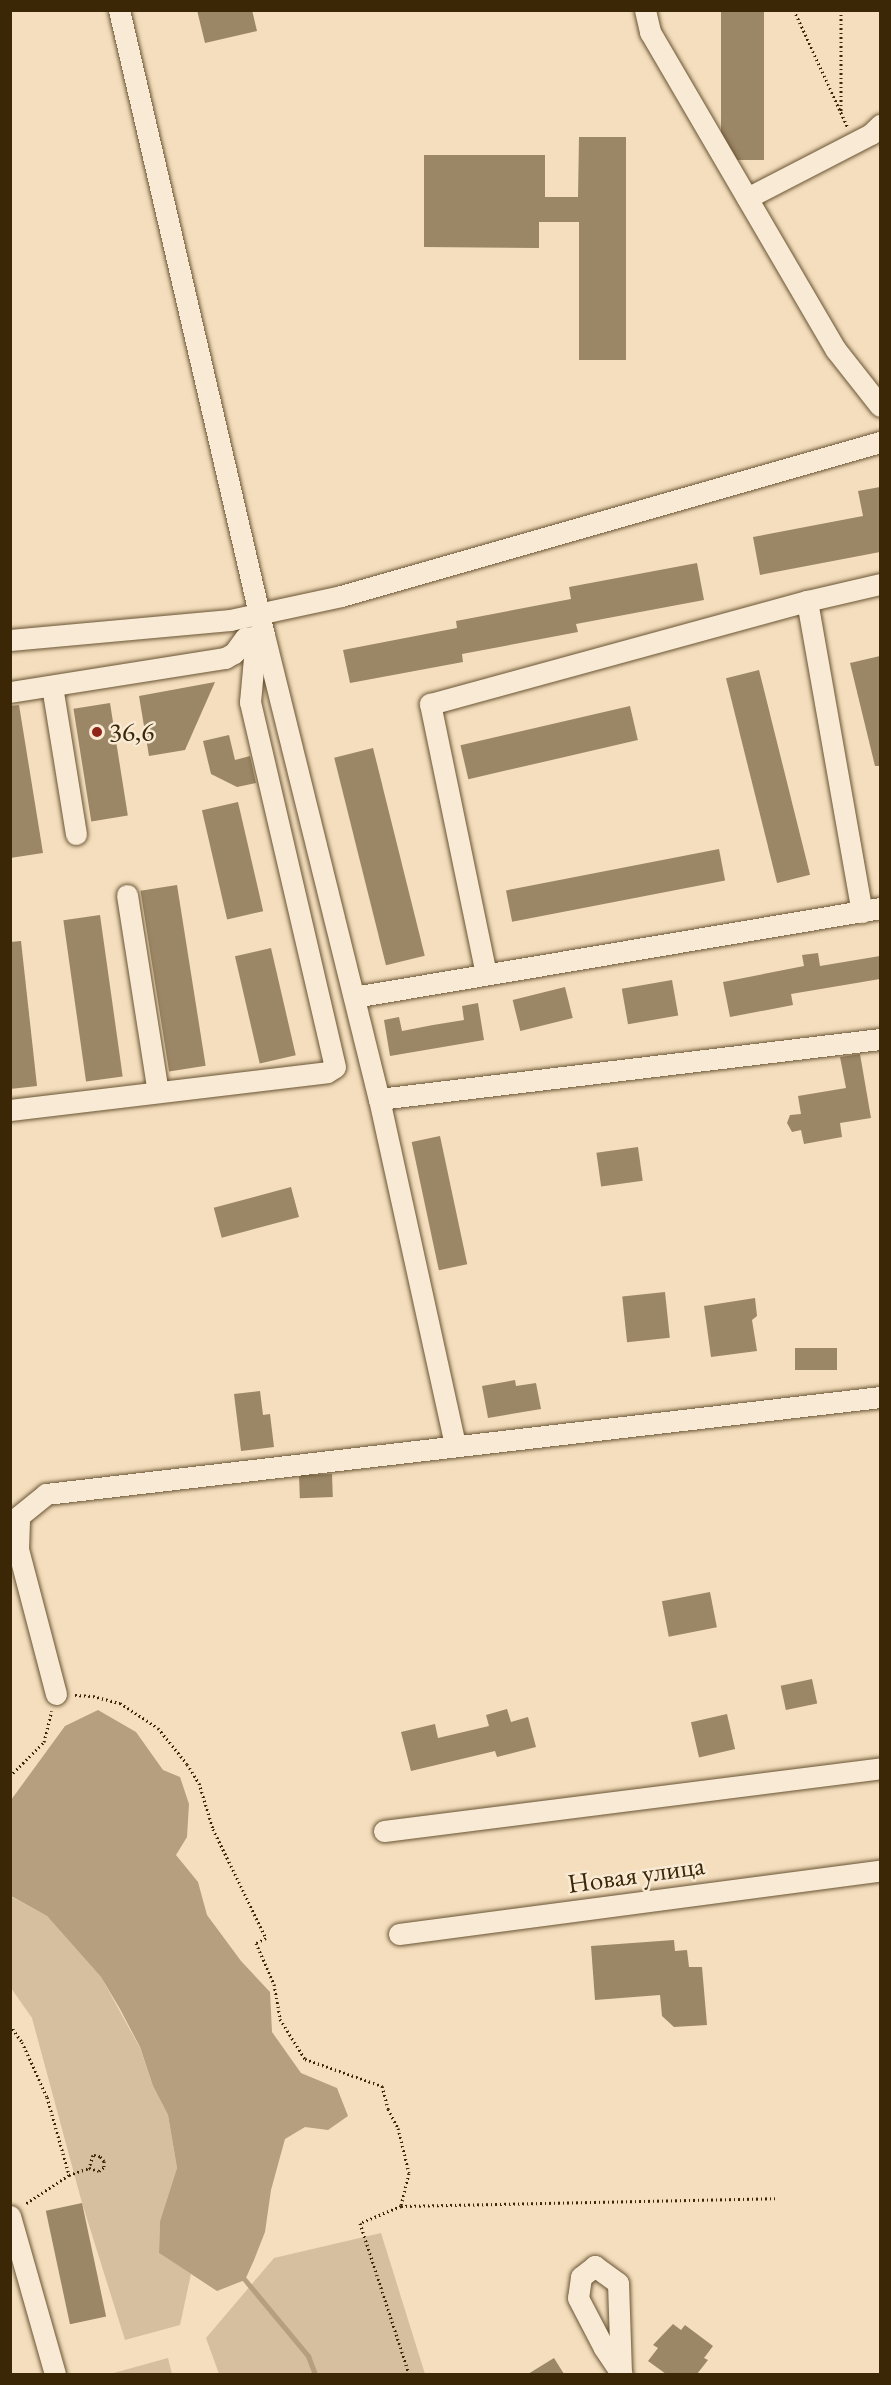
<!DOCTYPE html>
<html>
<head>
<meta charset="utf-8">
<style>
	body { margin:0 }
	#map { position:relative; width:891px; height:2385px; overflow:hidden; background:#f4debd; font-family:"EB Garamond",serif }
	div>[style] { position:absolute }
	.green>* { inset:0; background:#d5bf9e }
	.water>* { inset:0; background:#b59f7f }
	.stream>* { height:5px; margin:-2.5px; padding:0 2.5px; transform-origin:2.5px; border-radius:2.5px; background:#b59f7f }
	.building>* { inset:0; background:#9b8665; transform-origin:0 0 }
	.path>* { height:3px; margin-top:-1.5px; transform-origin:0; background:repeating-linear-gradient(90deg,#3b2606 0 1.5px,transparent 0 4.5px) }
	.roads { filter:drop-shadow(0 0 2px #695434) drop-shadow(0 0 2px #695434) }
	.minor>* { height:21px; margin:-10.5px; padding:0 10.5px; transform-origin:10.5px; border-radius:10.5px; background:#f8ead4 }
	.dots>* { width:16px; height:16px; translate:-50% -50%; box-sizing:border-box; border:3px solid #f8ead4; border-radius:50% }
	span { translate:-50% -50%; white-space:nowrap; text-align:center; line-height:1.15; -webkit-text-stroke:5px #f8ead4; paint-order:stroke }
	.poi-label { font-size:27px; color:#3b2606 }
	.left { translate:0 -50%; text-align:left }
	.street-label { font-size:27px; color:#3b2606 }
	.frame { position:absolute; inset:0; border:12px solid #3b2606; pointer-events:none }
</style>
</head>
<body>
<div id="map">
	<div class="green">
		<i style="clip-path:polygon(10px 1896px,47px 1916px,101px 1977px,140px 2048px,153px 2086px,168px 2115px,177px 2168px,160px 2221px,159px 2253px,191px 2274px,180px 2325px,125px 2340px,82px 2203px,32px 2018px,11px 1988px)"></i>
		<i style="clip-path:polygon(381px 2233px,425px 2374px,219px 2374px,206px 2338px,274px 2258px)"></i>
		<i style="clip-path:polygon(168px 2358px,172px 2374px,110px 2374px)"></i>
	</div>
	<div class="water">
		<i style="clip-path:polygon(98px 1710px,136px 1732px,163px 1770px,180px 1777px,189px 1804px,187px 1837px,176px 1855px,198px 1882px,207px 1915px,241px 1961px,270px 1992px,272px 2032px,301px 2073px,337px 2088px,348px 2116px,328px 2130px,305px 2127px,285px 2139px,271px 2190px,265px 2232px,254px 2260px,245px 2280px,217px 2291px,159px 2253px,160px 2221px,177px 2168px,168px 2115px,153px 2086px,140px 2047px,120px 2009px,101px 1977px,47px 1916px,11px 1896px,11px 1800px,65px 1726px)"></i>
	</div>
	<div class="stream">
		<i style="left:245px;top:2280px;width:99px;rotate:50.3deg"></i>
		<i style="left:308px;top:2356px;width:19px;rotate:69deg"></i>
	</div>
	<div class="building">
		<i style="clip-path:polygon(197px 10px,252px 10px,257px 31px,205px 43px)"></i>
		<i style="left:721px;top:10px;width:43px;height:150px"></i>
		<i style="clip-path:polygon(579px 137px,626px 137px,626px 360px,579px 360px,579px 222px,539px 222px,539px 248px,424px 247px,424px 155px,545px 155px,545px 197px,578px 197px)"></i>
		<i style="clip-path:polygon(880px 487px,880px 552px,760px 575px,753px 537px,863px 516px,858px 491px)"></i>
		<i style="clip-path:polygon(697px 563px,704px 600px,576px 624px,578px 632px,462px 654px,463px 662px,350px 683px,343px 650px,457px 628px,456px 621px,571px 599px,569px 587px)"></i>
		<i style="clip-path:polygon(880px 656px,880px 766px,875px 766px,850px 663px)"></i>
		<i style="left:759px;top:670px;width:211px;height:34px;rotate:76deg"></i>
		<i style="clip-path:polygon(215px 682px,185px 750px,149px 756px,139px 696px)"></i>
		<i style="left:110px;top:703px;width:114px;height:37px;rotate:81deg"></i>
		<i style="clip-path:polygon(19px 705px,43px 853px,10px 858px,10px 706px)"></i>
		<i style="left:630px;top:706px;width:35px;height:174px;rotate:77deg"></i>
		<i style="clip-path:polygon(229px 735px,235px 760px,250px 756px,256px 783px,237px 787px,211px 774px,203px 741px)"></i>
		<i style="left:373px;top:748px;width:214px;height:40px;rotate:76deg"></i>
		<i style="left:238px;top:802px;width:112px;height:37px;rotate:77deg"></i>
		<i style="left:719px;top:849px;width:32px;height:217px;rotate:79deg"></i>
		<i style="left:177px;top:885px;width:183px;height:37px;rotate:81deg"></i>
		<i style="left:100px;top:915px;width:163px;height:37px;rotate:82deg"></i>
		<i style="clip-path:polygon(21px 941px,37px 1086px,10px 1089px,10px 942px)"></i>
		<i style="left:271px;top:948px;width:110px;height:37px;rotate:77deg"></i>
		<i style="clip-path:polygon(818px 953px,820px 966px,880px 956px,880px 979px,791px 994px,793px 1005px,730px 1017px,723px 982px,804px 966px,802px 955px)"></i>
		<i style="left:672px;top:980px;width:36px;height:51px;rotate:80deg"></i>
		<i style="left:565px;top:987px;width:32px;height:54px;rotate:76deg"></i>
		<i style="clip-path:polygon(478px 1003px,484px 1040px,390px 1056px,384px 1020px,399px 1017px,402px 1031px,433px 1025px,464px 1020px,462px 1006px)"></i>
		<i style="clip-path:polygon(860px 1054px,871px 1118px,840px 1123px,842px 1137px,804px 1144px,801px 1130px,792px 1132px,787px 1123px,790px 1115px,801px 1114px,798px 1096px,846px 1088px,840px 1057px)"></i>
		<i style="left:440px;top:1136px;width:131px;height:29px;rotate:78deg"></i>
		<i style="left:638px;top:1147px;width:34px;height:42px;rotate:82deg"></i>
		<i style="left:291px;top:1187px;width:31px;height:80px;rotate:75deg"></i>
		<i style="left:665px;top:1292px;width:46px;height:43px;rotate:84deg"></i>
		<i style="clip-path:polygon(755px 1298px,757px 1316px,752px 1320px,757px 1351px,711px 1357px,704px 1306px)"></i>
		<i style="left:795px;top:1348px;width:42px;height:22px"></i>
		<i style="clip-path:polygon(515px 1380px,516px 1386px,536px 1383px,541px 1409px,488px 1418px,482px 1386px)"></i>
		<i style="clip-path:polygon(260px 1391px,263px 1415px,270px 1414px,274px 1447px,241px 1451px,234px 1394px)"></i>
		<i style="left:332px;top:1474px;width:23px;height:33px;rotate:88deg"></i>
		<i style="left:710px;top:1592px;width:36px;height:49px;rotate:79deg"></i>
		<i style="left:812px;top:1679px;width:25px;height:32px;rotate:78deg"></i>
		<i style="clip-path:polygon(507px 1709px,511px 1722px,528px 1717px,536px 1747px,497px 1757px,495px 1751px,411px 1771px,401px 1732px,435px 1724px,438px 1738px,489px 1726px,486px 1715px)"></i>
		<i style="left:727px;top:1714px;width:36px;height:37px;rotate:77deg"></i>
		<i style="clip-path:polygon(674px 1940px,675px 1951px,687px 1950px,689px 1967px,702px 1967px,707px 2025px,674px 2027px,662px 2016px,660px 1995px,595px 2000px,591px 1946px)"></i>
		<i style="left:82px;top:2203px;width:116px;height:37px;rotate:78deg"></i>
		<i style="clip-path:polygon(673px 2324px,681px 2330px,685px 2325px,713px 2346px,704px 2358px,708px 2360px,697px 2374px,666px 2374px,648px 2361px,658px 2348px,653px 2345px)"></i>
		<i style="clip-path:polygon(554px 2358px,564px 2374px,528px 2374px)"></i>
	</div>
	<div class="path">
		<i style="left:794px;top:10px;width:128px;rotate:65.4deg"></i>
		<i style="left:841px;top:10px;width:102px;rotate:90deg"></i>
		<i style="left:75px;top:1695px;width:18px;rotate:3deg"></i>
		<i style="left:93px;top:1696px;width:28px;rotate:15deg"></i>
		<i style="left:120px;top:1703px;width:45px;rotate:33.3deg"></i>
		<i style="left:158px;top:1728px;width:46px;rotate:51.1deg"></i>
		<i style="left:187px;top:1764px;width:22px;rotate:58deg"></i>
		<i style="left:199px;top:1783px;width:48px;rotate:73.1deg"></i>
		<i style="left:213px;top:1829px;width:121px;rotate:64.1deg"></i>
		<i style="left:266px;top:1938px;width:11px;rotate:153deg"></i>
		<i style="left:256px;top:1943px;width:45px;rotate:66.3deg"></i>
		<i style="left:274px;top:1984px;width:36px;rotate:80deg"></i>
		<i style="left:280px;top:2019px;width:47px;rotate:58deg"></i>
		<i style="left:305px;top:2059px;width:82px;rotate:19.3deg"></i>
		<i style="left:382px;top:2086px;width:24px;rotate:75deg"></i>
		<i style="left:388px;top:2109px;width:21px;rotate:62deg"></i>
		<i style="left:398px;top:2128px;width:46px;rotate:76.3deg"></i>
		<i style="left:409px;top:2173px;width:34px;rotate:104deg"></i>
		<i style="left:401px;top:2206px;width:44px;rotate:157.5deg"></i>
		<i style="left:360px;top:2223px;width:159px;rotate:72deg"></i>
		<i style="left:10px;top:1776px;width:48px;rotate:-45deg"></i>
		<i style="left:44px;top:1742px;width:32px;rotate:-76deg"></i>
		<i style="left:10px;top:2025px;width:21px;rotate:55deg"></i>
		<i style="left:22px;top:2042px;width:60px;rotate:65.6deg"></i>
		<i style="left:47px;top:2097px;width:81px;rotate:74.2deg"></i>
		<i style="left:69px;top:2175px;width:53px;rotate:146.6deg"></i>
		<i style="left:69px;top:2175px;width:21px;rotate:-19deg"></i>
		<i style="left:89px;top:2168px;width:10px;rotate:17deg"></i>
		<i style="left:99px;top:2171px;width:6px;rotate:-39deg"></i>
		<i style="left:104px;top:2167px;width:6px;rotate:-90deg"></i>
		<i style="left:104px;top:2161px;width:6px;rotate:-129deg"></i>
		<i style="left:100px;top:2156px;width:7px;rotate:-172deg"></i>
		<i style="left:93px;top:2155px;width:14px;rotate:107deg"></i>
		<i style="left:401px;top:2206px;width:374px;rotate:-1.2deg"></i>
	</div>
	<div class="roads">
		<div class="minor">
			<i style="left:119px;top:10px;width:642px;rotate:76.94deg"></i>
			<i style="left:264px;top:635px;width:478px;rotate:76.1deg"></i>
			<i style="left:379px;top:1099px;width:354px;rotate:77.6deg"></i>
			<i style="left:645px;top:10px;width:23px;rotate:77deg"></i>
			<i style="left:650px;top:32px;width:368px;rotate:59.7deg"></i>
			<i style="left:836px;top:350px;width:71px;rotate:51.8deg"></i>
			<i style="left:747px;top:198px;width:140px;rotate:-27.3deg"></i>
			<i style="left:871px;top:134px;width:13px;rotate:-45deg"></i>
			<i style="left:807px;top:601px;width:75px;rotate:-13.1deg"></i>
			<i style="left:10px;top:640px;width:221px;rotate:-5.2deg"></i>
			<i style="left:230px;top:620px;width:114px;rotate:-12.2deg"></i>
			<i style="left:341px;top:596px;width:561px;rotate:-15.95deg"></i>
			<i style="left:52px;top:686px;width:150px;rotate:80.8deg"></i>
			<i style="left:10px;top:692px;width:218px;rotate:-9deg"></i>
			<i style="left:225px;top:658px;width:10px;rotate:-29deg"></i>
			<i style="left:234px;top:653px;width:19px;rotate:-54deg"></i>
			<i style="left:245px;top:638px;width:19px;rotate:-9deg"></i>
			<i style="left:127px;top:895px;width:199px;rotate:81.1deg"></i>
			<i style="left:486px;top:974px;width:276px;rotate:-101.7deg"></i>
			<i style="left:430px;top:704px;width:391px;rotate:-15.3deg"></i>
			<i style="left:807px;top:601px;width:316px;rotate:80deg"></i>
			<i style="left:354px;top:997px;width:533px;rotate:-9.6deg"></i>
			<i style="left:379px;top:1099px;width:505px;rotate:-6.83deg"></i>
			<i style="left:10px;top:1110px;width:319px;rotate:-6.8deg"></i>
			<i style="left:327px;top:1072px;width:9px;rotate:-32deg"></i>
			<i style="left:335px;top:1067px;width:375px;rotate:-103.1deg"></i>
			<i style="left:250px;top:702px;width:66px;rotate:-84.8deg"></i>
			<i style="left:56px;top:1694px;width:150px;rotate:-104.7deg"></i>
			<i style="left:18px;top:1549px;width:33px;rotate:-88deg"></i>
			<i style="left:19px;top:1516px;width:35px;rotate:-39deg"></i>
			<i style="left:46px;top:1494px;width:840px;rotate:-6.63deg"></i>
			<i style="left:384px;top:1831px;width:500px;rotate:-7.2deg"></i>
			<i style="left:399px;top:1934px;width:485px;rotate:-7.5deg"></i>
			<i style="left:10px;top:2216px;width:164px;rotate:74.1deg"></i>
			<i style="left:621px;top:2373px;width:90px;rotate:-91.9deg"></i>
			<i style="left:618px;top:2283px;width:29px;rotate:-144deg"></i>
			<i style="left:595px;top:2266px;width:18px;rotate:142deg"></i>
			<i style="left:581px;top:2277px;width:21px;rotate:98deg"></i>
			<i style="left:578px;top:2298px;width:56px;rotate:62.5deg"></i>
			<i style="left:604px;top:2348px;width:30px;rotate:56deg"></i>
			<i style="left:621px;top:2373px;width:1px;rotate:45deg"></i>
		</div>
	</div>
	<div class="dots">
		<i style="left:97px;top:732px;background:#8f2418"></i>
	</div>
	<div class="poi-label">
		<span class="left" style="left:109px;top:732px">36,6</span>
	</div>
	<div class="street-label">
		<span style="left:636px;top:1874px;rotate:-8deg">Новая улица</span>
	</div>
	<div class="frame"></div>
</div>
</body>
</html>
